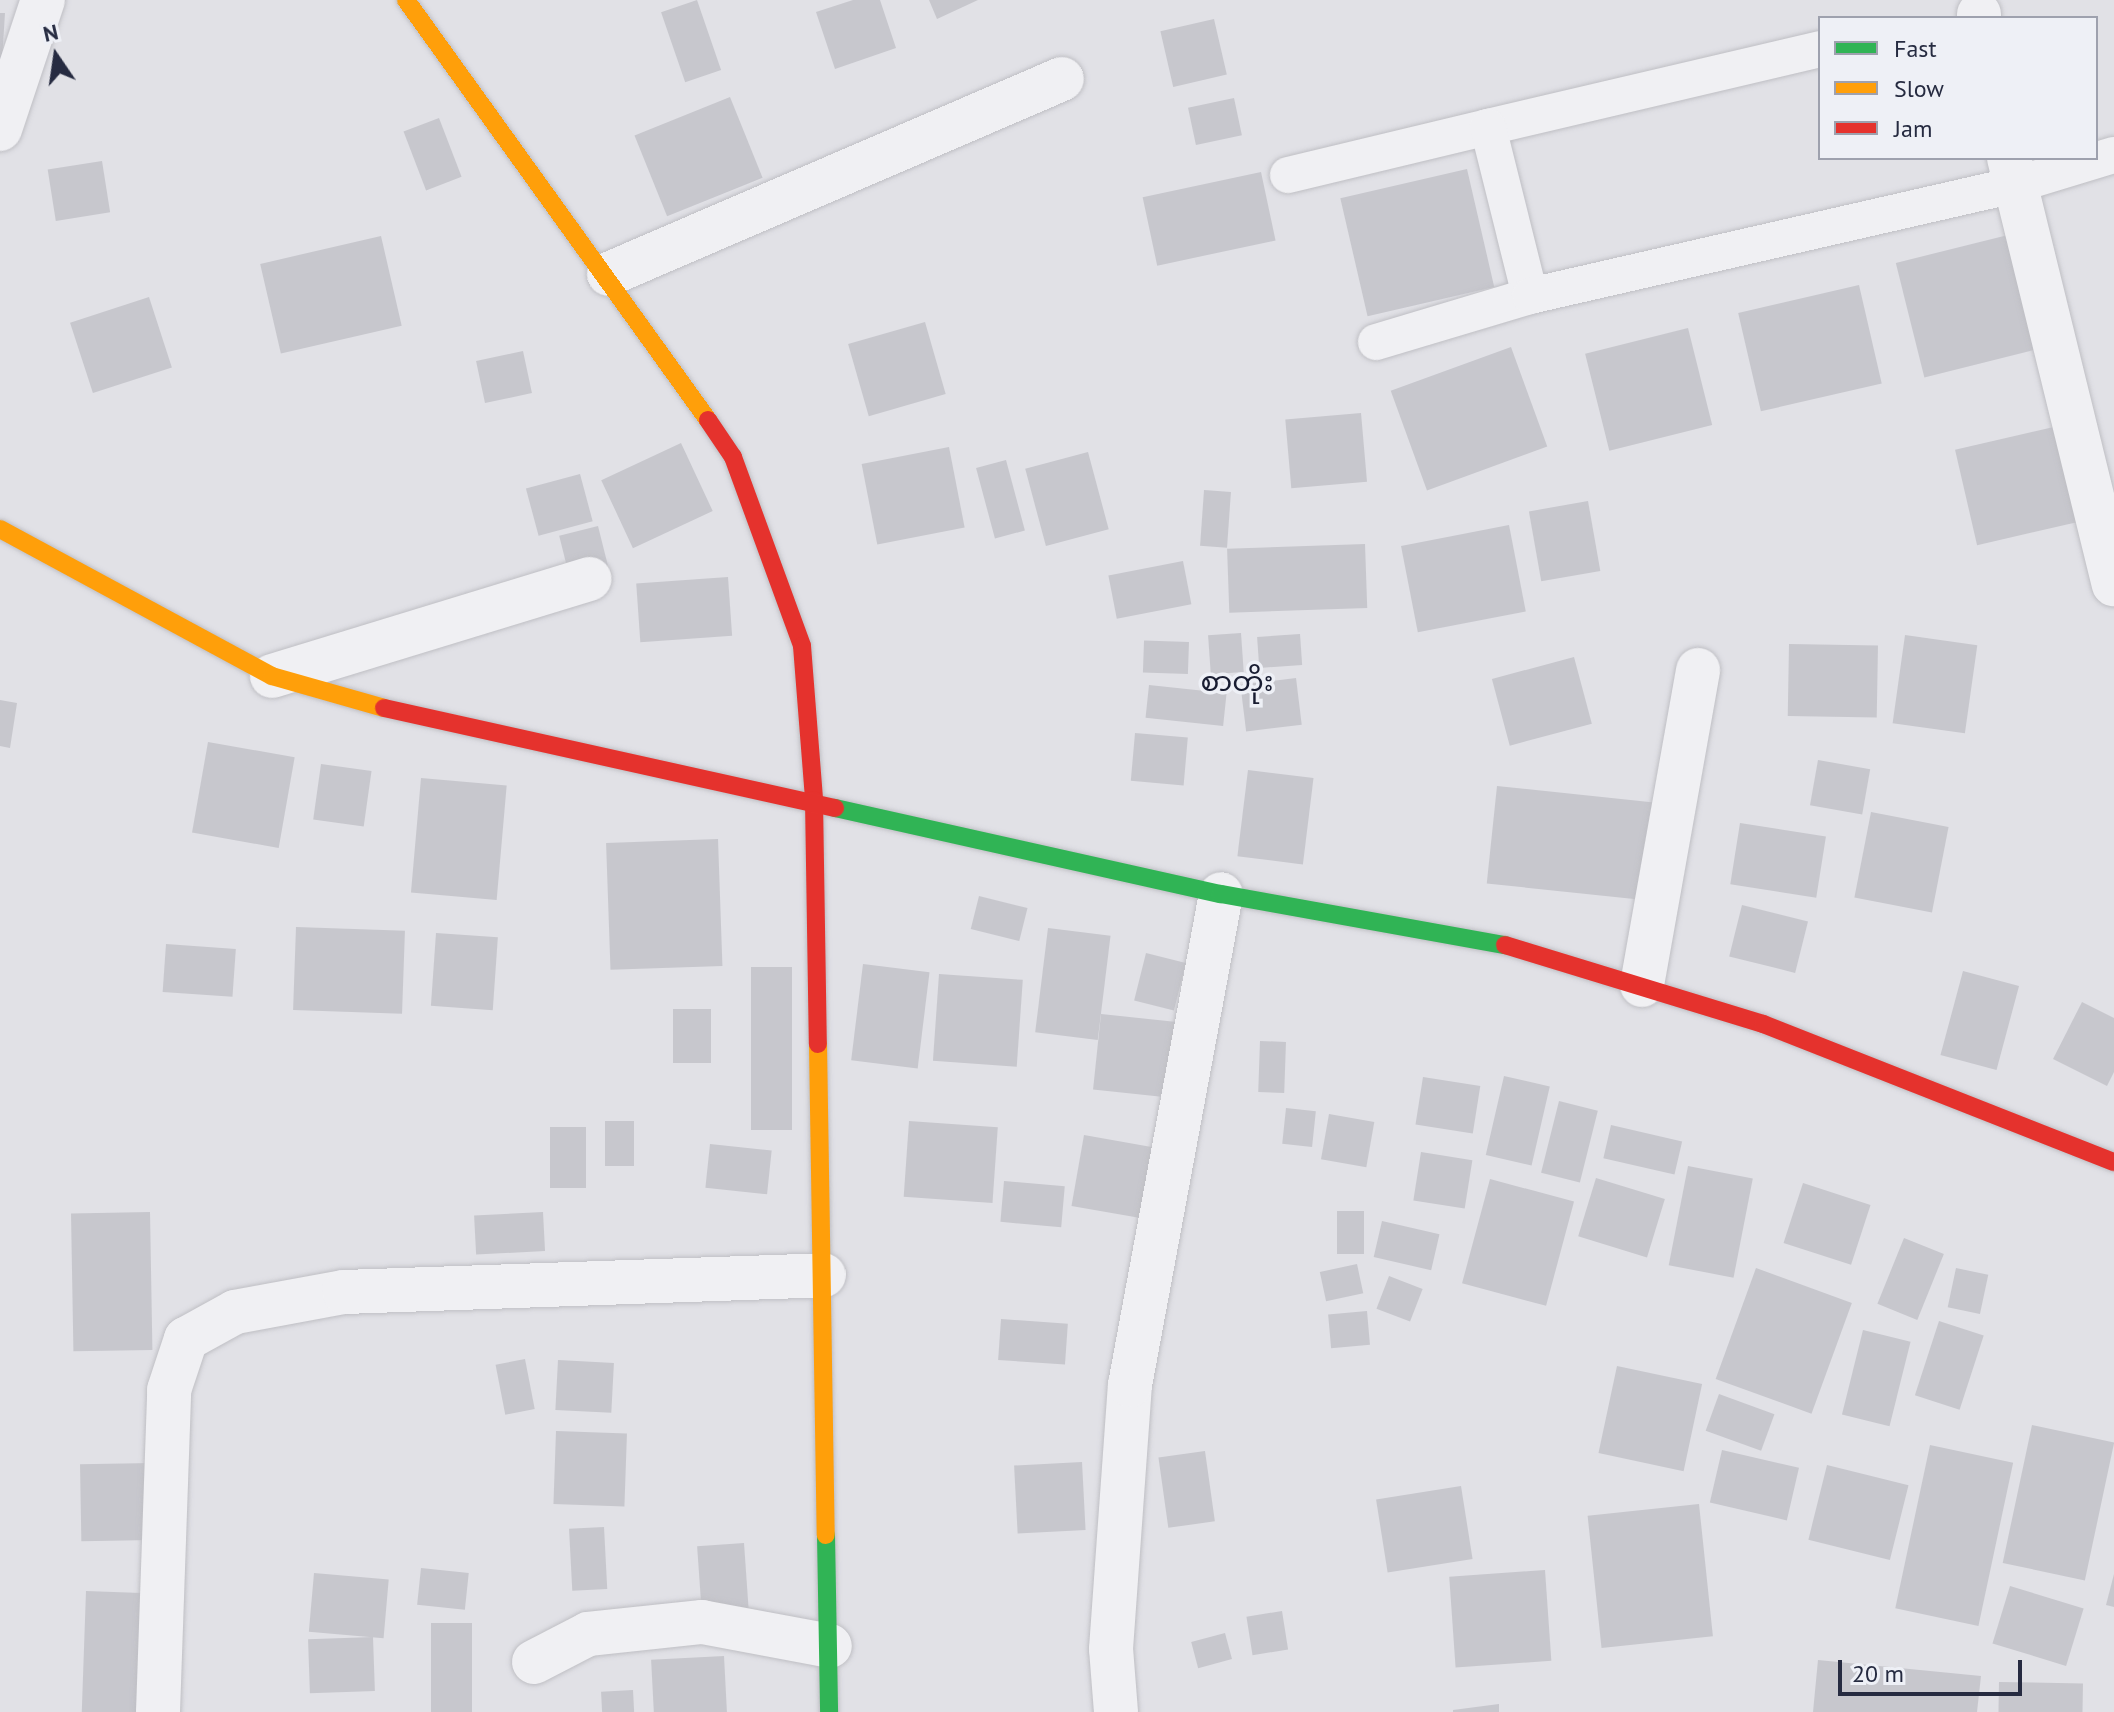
<!DOCTYPE html>
<html>
<head>
<meta charset="utf-8">
<style>
	body { margin:0 }
	#map { position:relative; width:2114px; height:1712px; overflow:hidden; background:#e1e1e6; font-family:"PT Sans","Noto Sans Myanmar",sans-serif }
	div>[style] { position:absolute }
	.building>* { inset:0; background:#c7c7cd; transform-origin:0 0 }
	.roads { filter:drop-shadow(0 0 2px #bfbfc4) drop-shadow(0 0 2px #bfbfc4) }
	.lane>* { height:36px; margin:-18px; padding:0 18px; transform-origin:18px; border-radius:18px; background:#f0f0f3 }
	.street>* { height:44px; margin:-22px; padding:0 22px; transform-origin:22px; border-radius:22px; background:#f0f0f3 }
	.fast>* { height:18px; margin:-9px; padding:0 9px; transform-origin:9px; border-radius:9px; background:#30b455 }
	.slow>* { height:18px; margin:-9px; padding:0 9px; transform-origin:9px; border-radius:9px; background:#ff9f0a }
	.jam>* { height:18px; margin:-9px; padding:0 9px; transform-origin:9px; border-radius:9px; background:#e5322d }
	span { translate:-50% -50%; white-space:nowrap; text-align:center; line-height:1.15; -webkit-text-stroke:7px #eef0f6; paint-order:stroke }
	.quarter-label { font-size:28px; color:#181c31 }
	.legend { position:absolute; left:1818px; top:16px; width:280px; height:144px; box-sizing:border-box; background:#eef0f6; border:2px solid #9ea1ae; margin:0; padding:10px 14px; list-style:none; font-size:24px; color:#262b41 }
	.legend li { display:flex; align-items:center; gap:16px; height:40px }
	.legend b { width:40px; border:2px solid #9ea1ae }
	.north { position:absolute; left:16px; top:16px; width:80px; height:80px; -webkit-text-stroke:6px #eef0f6; paint-order:stroke; rotate:347deg; font-size:22px; font-weight:700; line-height:32px; text-align:center; color:#262b41 }
	.north::after { content:''; display:block; margin:auto; width:28px; height:36px; background:#262b41; clip-path:polygon(50% 0,100% 100%,50% 72%,0 100%) }
	.scale { position:absolute; left:1838px; top:1660px; width:184px; height:36px; box-sizing:border-box; border:4px solid #262b41; border-top:0; padding-left:10px; font-size:24px; line-height:28px; white-space:nowrap; color:#262b41; -webkit-text-stroke:6px #eef0f6; paint-order:stroke }
</style>
</head>
<body>
<div id="map">
	<div class="building">
		<i style="left:697px;top:0;width:74px;height:38px;rotate:71deg"></i>
		<i style="clip-path:polygon(853px 0,880px 0,896px 48px,835px 69px,816px 12px)"></i>
		<i style="clip-path:polygon(929px 0,978px 0,937px 19px)"></i>
		<i style="clip-path:polygon(0 13px,5px 13px,2px 60px,0 60px)"></i>
		<i style="left:1214px;top:19px;width:57px;height:55px;rotate:77deg"></i>
		<i style="left:730px;top:97px;width:87px;height:103px;rotate:68deg"></i>
		<i style="left:1234px;top:98px;width:38px;height:47px;rotate:78deg"></i>
		<i style="left:439px;top:118px;width:63px;height:38px;rotate:69deg"></i>
		<i style="left:102px;top:161px;width:52px;height:55px;rotate:81deg"></i>
		<i style="left:1467px;top:169px;width:121px;height:130px;rotate:77deg"></i>
		<i style="left:1261px;top:172px;width:70px;height:121px;rotate:78deg"></i>
		<i style="left:2020px;top:232px;width:118px;height:128px;rotate:76deg"></i>
		<i style="left:381px;top:236px;width:92px;height:124px;rotate:77deg"></i>
		<i style="left:1859px;top:285px;width:101px;height:124px;rotate:77deg"></i>
		<i style="left:149px;top:297px;width:74px;height:83px;rotate:72deg"></i>
		<i style="left:925px;top:322px;width:75px;height:80px;rotate:74deg"></i>
		<i style="left:1688px;top:328px;width:100px;height:106px;rotate:76deg"></i>
		<i style="left:1511px;top:347px;width:106px;height:128px;rotate:70deg"></i>
		<i style="left:523px;top:351px;width:43px;height:48px;rotate:78deg"></i>
		<i style="left:1361px;top:413px;width:69px;height:76px;rotate:85deg"></i>
		<i style="left:2071px;top:423px;width:98px;height:119px;rotate:77deg"></i>
		<i style="left:681px;top:443px;width:75px;height:88px;rotate:65deg"></i>
		<i style="left:949px;top:447px;width:82px;height:89px;rotate:79deg"></i>
		<i style="left:1088px;top:452px;width:80px;height:65px;rotate:75deg"></i>
		<i style="left:1006px;top:460px;width:73px;height:31px;rotate:75deg"></i>
		<i style="left:580px;top:474px;width:49px;height:56px;rotate:75deg"></i>
		<i style="left:1204px;top:490px;width:27px;height:56px;rotate:4deg"></i>
		<i style="left:1588px;top:501px;width:71px;height:60px;rotate:80deg"></i>
		<i style="left:1509px;top:525px;width:88px;height:110px;rotate:79deg"></i>
		<i style="left:598px;top:526px;width:42px;height:40px;rotate:76deg"></i>
		<i style="left:1365px;top:544px;width:64px;height:138px;rotate:88deg"></i>
		<i style="left:1183px;top:561px;width:44px;height:76px;rotate:79deg"></i>
		<i style="left:728px;top:577px;width:59px;height:92px;rotate:86deg"></i>
		<i style="left:1241px;top:633px;width:39px;height:33px;rotate:86deg"></i>
		<i style="left:1300px;top:634px;width:31px;height:43px;rotate:86deg"></i>
		<i style="left:1905px;top:635px;width:73px;height:89px;rotate:8deg"></i>
		<i style="left:1189px;top:642px;width:32px;height:45px;rotate:92deg"></i>
		<i style="left:1789px;top:644px;width:89px;height:72px;rotate:1deg"></i>
		<i style="left:1574px;top:657px;width:69px;height:85px;rotate:75deg"></i>
		<i style="left:1296px;top:678px;width:47px;height:56px;rotate:83deg"></i>
		<i style="left:1149px;top:685px;width:78px;height:33px;rotate:6deg"></i>
		<i style="clip-path:polygon(0 700px,17px 703px,10px 748px,0 746px)"></i>
		<i style="left:1135px;top:733px;width:53px;height:48px;rotate:5deg"></i>
		<i style="left:208px;top:742px;width:88px;height:92px;rotate:10deg"></i>
		<i style="left:1818px;top:760px;width:53px;height:46px;rotate:10deg"></i>
		<i style="left:321px;top:764px;width:51px;height:56px;rotate:8deg"></i>
		<i style="left:1248px;top:770px;width:66px;height:87px;rotate:7deg"></i>
		<i style="left:421px;top:778px;width:86px;height:115px;rotate:5deg"></i>
		<i style="left:1497px;top:786px;width:165px;height:98px;rotate:6deg"></i>
		<i style="left:1871px;top:812px;width:79px;height:87px;rotate:11deg"></i>
		<i style="left:1740px;top:823px;width:87px;height:62px;rotate:9deg"></i>
		<i style="left:718px;top:839px;width:127px;height:112px;rotate:88deg"></i>
		<i style="left:979px;top:896px;width:50px;height:34px;rotate:14deg"></i>
		<i style="left:1742px;top:905px;width:68px;height:53px;rotate:14deg"></i>
		<i style="left:296px;top:927px;width:109px;height:83px;rotate:2deg"></i>
		<i style="left:1048px;top:928px;width:63px;height:105px;rotate:7deg"></i>
		<i style="left:436px;top:933px;width:62px;height:73px;rotate:4deg"></i>
		<i style="left:166px;top:944px;width:70px;height:48px;rotate:4deg"></i>
		<i style="left:1146px;top:953px;width:41px;height:49px;rotate:14deg"></i>
		<i style="left:863px;top:964px;width:67px;height:97px;rotate:7deg"></i>
		<i style="left:751px;top:967px;width:41px;height:163px"></i>
		<i style="left:1963px;top:971px;width:58px;height:87px;rotate:15deg"></i>
		<i style="left:939px;top:974px;width:84px;height:87px;rotate:4deg"></i>
		<i style="clip-path:polygon(2082px 1002px,2114px 1018px,2114px 1072px,2107px 1086px,2053px 1059px)"></i>
		<i style="left:711px;top:1009px;width:54px;height:38px;rotate:90deg"></i>
		<i style="left:1101px;top:1014px;width:76px;height:76px;rotate:6deg"></i>
		<i style="left:1260px;top:1041px;width:26px;height:51px;rotate:2deg"></i>
		<i style="left:1504px;top:1076px;width:47px;height:81px;rotate:13deg"></i>
		<i style="left:1423px;top:1077px;width:58px;height:48px;rotate:9deg"></i>
		<i style="left:1559px;top:1101px;width:40px;height:74px;rotate:14deg"></i>
		<i style="left:1286px;top:1108px;width:30px;height:36px;rotate:6deg"></i>
		<i style="left:1329px;top:1114px;width:46px;height:46px;rotate:10deg"></i>
		<i style="left:634px;top:1121px;width:45px;height:29px;rotate:90deg"></i>
		<i style="left:909px;top:1121px;width:89px;height:76px;rotate:4deg"></i>
		<i style="left:1611px;top:1125px;width:73px;height:34px;rotate:13deg"></i>
		<i style="left:550px;top:1127px;width:36px;height:61px"></i>
		<i style="left:1084px;top:1135px;width:70px;height:72px;rotate:10deg"></i>
		<i style="left:710px;top:1144px;width:62px;height:44px;rotate:6deg"></i>
		<i style="left:1421px;top:1152px;width:52px;height:49px;rotate:9deg"></i>
		<i style="left:1688px;top:1166px;width:66px;height:101px;rotate:11deg"></i>
		<i style="left:1596px;top:1178px;width:72px;height:61px;rotate:17deg"></i>
		<i style="left:1490px;top:1179px;width:87px;height:108px;rotate:15deg"></i>
		<i style="left:1004px;top:1181px;width:61px;height:41px;rotate:5deg"></i>
		<i style="left:1803px;top:1183px;width:71px;height:63px;rotate:18deg"></i>
		<i style="left:1337px;top:1211px;width:27px;height:43px"></i>
		<i style="left:150px;top:1212px;width:138px;height:79px;rotate:89deg"></i>
		<i style="left:543px;top:1212px;width:39px;height:69px;rotate:87deg"></i>
		<i style="left:1382px;top:1221px;width:59px;height:37px;rotate:13deg"></i>
		<i style="left:1904px;top:1238px;width:43px;height:71px;rotate:22deg"></i>
		<i style="left:1357px;top:1264px;width:30px;height:38px;rotate:78deg"></i>
		<i style="left:1756px;top:1268px;width:102px;height:118px;rotate:20deg"></i>
		<i style="left:1956px;top:1268px;width:33px;height:40px;rotate:12deg"></i>
		<i style="left:1389px;top:1276px;width:36px;height:35px;rotate:21deg"></i>
		<i style="left:1367px;top:1311px;width:34px;height:39px;rotate:85deg"></i>
		<i style="left:1001px;top:1319px;width:67px;height:41px;rotate:4deg"></i>
		<i style="left:1939px;top:1321px;width:47px;height:78px;rotate:18deg"></i>
		<i style="left:1863px;top:1330px;width:49px;height:87px;rotate:14deg"></i>
		<i style="left:525px;top:1359px;width:51px;height:30px;rotate:79deg"></i>
		<i style="left:558px;top:1360px;width:56px;height:50px;rotate:3deg"></i>
		<i style="left:1617px;top:1366px;width:87px;height:89px;rotate:12deg"></i>
		<i style="left:1719px;top:1394px;width:59px;height:39px;rotate:20deg"></i>
		<i style="left:2032px;top:1425px;width:84px;height:141px;rotate:12deg"></i>
		<i style="left:556px;top:1431px;width:71px;height:73px;rotate:2deg"></i>
		<i style="left:1930px;top:1445px;width:85px;height:167px;rotate:12deg"></i>
		<i style="left:1722px;top:1450px;width:79px;height:54px;rotate:13deg"></i>
		<i style="left:1205px;top:1451px;width:71px;height:47px;rotate:82deg"></i>
		<i style="left:1082px;top:1462px;width:68px;height:68px;rotate:87deg"></i>
		<i style="left:152px;top:1463px;width:77px;height:72px;rotate:89deg"></i>
		<i style="left:1827px;top:1465px;width:84px;height:77px;rotate:14deg"></i>
		<i style="left:1461px;top:1486px;width:74px;height:86px;rotate:81deg"></i>
		<i style="left:1699px;top:1504px;width:133px;height:112px;rotate:84deg"></i>
		<i style="left:604px;top:1527px;width:62px;height:35px;rotate:87deg"></i>
		<i style="left:744px;top:1543px;width:67px;height:47px;rotate:86deg"></i>
		<i style="left:421px;top:1568px;width:48px;height:37px;rotate:6deg"></i>
		<i style="left:1545px;top:1570px;width:91px;height:96px;rotate:86deg"></i>
		<i style="left:314px;top:1573px;width:75px;height:59px;rotate:5deg"></i>
		<i style="clip-path:polygon(2114px 1574px,2114px 1607px,2106px 1605px)"></i>
		<i style="left:2010px;top:1586px;width:77px;height:60px;rotate:17deg"></i>
		<i style="left:86px;top:1591px;width:62px;height:121px;rotate:2deg"></i>
		<i style="left:1282px;top:1611px;width:39px;height:36px;rotate:81deg"></i>
		<i style="left:431px;top:1623px;width:41px;height:89px"></i>
		<i style="left:1225px;top:1633px;width:27px;height:35px;rotate:75deg"></i>
		<i style="left:373px;top:1637px;width:54px;height:65px;rotate:88deg"></i>
		<i style="left:724px;top:1656px;width:56px;height:73px;rotate:87deg"></i>
		<i style="clip-path:polygon(1818px 1660px,1981px 1676px,1977px 1712px,1813px 1712px)"></i>
		<i style="left:1999px;top:1682px;width:84px;height:30px;rotate:1deg"></i>
		<i style="left:633px;top:1690px;width:22px;height:32px;rotate:87deg"></i>
		<i style="clip-path:polygon(1499px 1704px,1499px 1712px,1453px 1712px,1453px 1710px)"></i>
	</div>
	<div class="roads">
		<div class="lane">
			<i style="left:1488px;top:127px;width:341px;rotate:-13.2deg"></i>
			<i style="left:1288px;top:175px;width:206px;rotate:-13.5deg"></i>
			<i style="left:1488px;top:127px;width:174px;rotate:76deg"></i>
			<i style="left:1376px;top:342px;width:161px;rotate:-16.6deg"></i>
			<i style="left:1530px;top:296px;width:498px;rotate:-12.9deg"></i>
			<i style="left:2015px;top:185px;width:103px;rotate:-16.9deg"></i>
		</div>
		<div class="street">
			<i style="left:1979px;top:14px;width:4px;rotate:90deg"></i>
			<i style="left:0;top:129px;width:136px;rotate:-71.6deg"></i>
			<i style="left:2009px;top:158px;width:439px;rotate:76.2deg"></i>
			<i style="left:609px;top:274px;width:493px;rotate:-23.3deg"></i>
			<i style="left:272px;top:676px;width:332px;rotate:-17deg"></i>
			<i style="left:1642px;top:985px;width:320px;rotate:-79.9deg"></i>
			<i style="left:534px;top:1662px;width:61px;rotate:-27.4deg"></i>
			<i style="left:588px;top:1634px;width:115px;rotate:-6deg"></i>
			<i style="left:702px;top:1622px;width:130px;rotate:10.6deg"></i>
			<i style="left:158px;top:1712px;width:322px;rotate:-88deg"></i>
			<i style="left:169px;top:1390px;width:54px;rotate:-71.6deg"></i>
			<i style="left:186px;top:1339px;width:56px;rotate:-28.9deg"></i>
			<i style="left:235px;top:1312px;width:111px;rotate:-10.4deg"></i>
			<i style="left:344px;top:1292px;width:480px;rotate:-2deg"></i>
			<i style="left:1116px;top:1712px;width:63px;rotate:-94.5deg"></i>
			<i style="left:1111px;top:1649px;width:265px;rotate:-85.9deg"></i>
			<i style="left:1130px;top:1385px;width:499px;rotate:-79.5deg"></i>
		</div>
		<div class="fast">
			<i style="left:835px;top:808px;width:395px;rotate:12.6deg"></i>
			<i style="left:1221px;top:894px;width:289px;rotate:10.2deg"></i>
			<i style="left:826px;top:1535px;width:177px;rotate:89deg"></i>
		</div>
		<div class="slow">
			<i style="left:406px;top:0;width:517px;rotate:54.28deg"></i>
			<i style="left:0;top:529px;width:309px;rotate:28.4deg"></i>
			<i style="left:272px;top:676px;width:116px;rotate:15.9deg"></i>
			<i style="left:818px;top:1044px;width:491px;rotate:89.1deg"></i>
		</div>
		<div class="jam">
			<i style="left:708px;top:420px;width:45px;rotate:56deg"></i>
			<i style="left:733px;top:457px;width:201px;rotate:69.9deg"></i>
			<i style="left:802px;top:646px;width:154px;rotate:85.5deg"></i>
			<i style="left:814px;top:800px;width:244px;rotate:89.1deg"></i>
			<i style="left:384px;top:708px;width:462px;rotate:12.5deg"></i>
			<i style="left:1505px;top:945px;width:270px;rotate:17deg"></i>
			<i style="left:1763px;top:1024px;width:377px;rotate:21.5deg"></i>
		</div>
	</div>
	<div class="quarter-label">
		<span style="left:1237px;top:681px">စာတိုး</span>
	</div>
	<ul class="legend">
	<li><b style="height:10px;background:#30b455"></b>Fast</li>
	<li><b style="height:10px;background:#ff9f0a"></b>Slow</li>
	<li><b style="height:10px;background:#e5322d"></b>Jam</li>
	</ul>
	<div class="north">N</div>
	<div class="scale">20 m</div>
</div>
</body>
</html>
